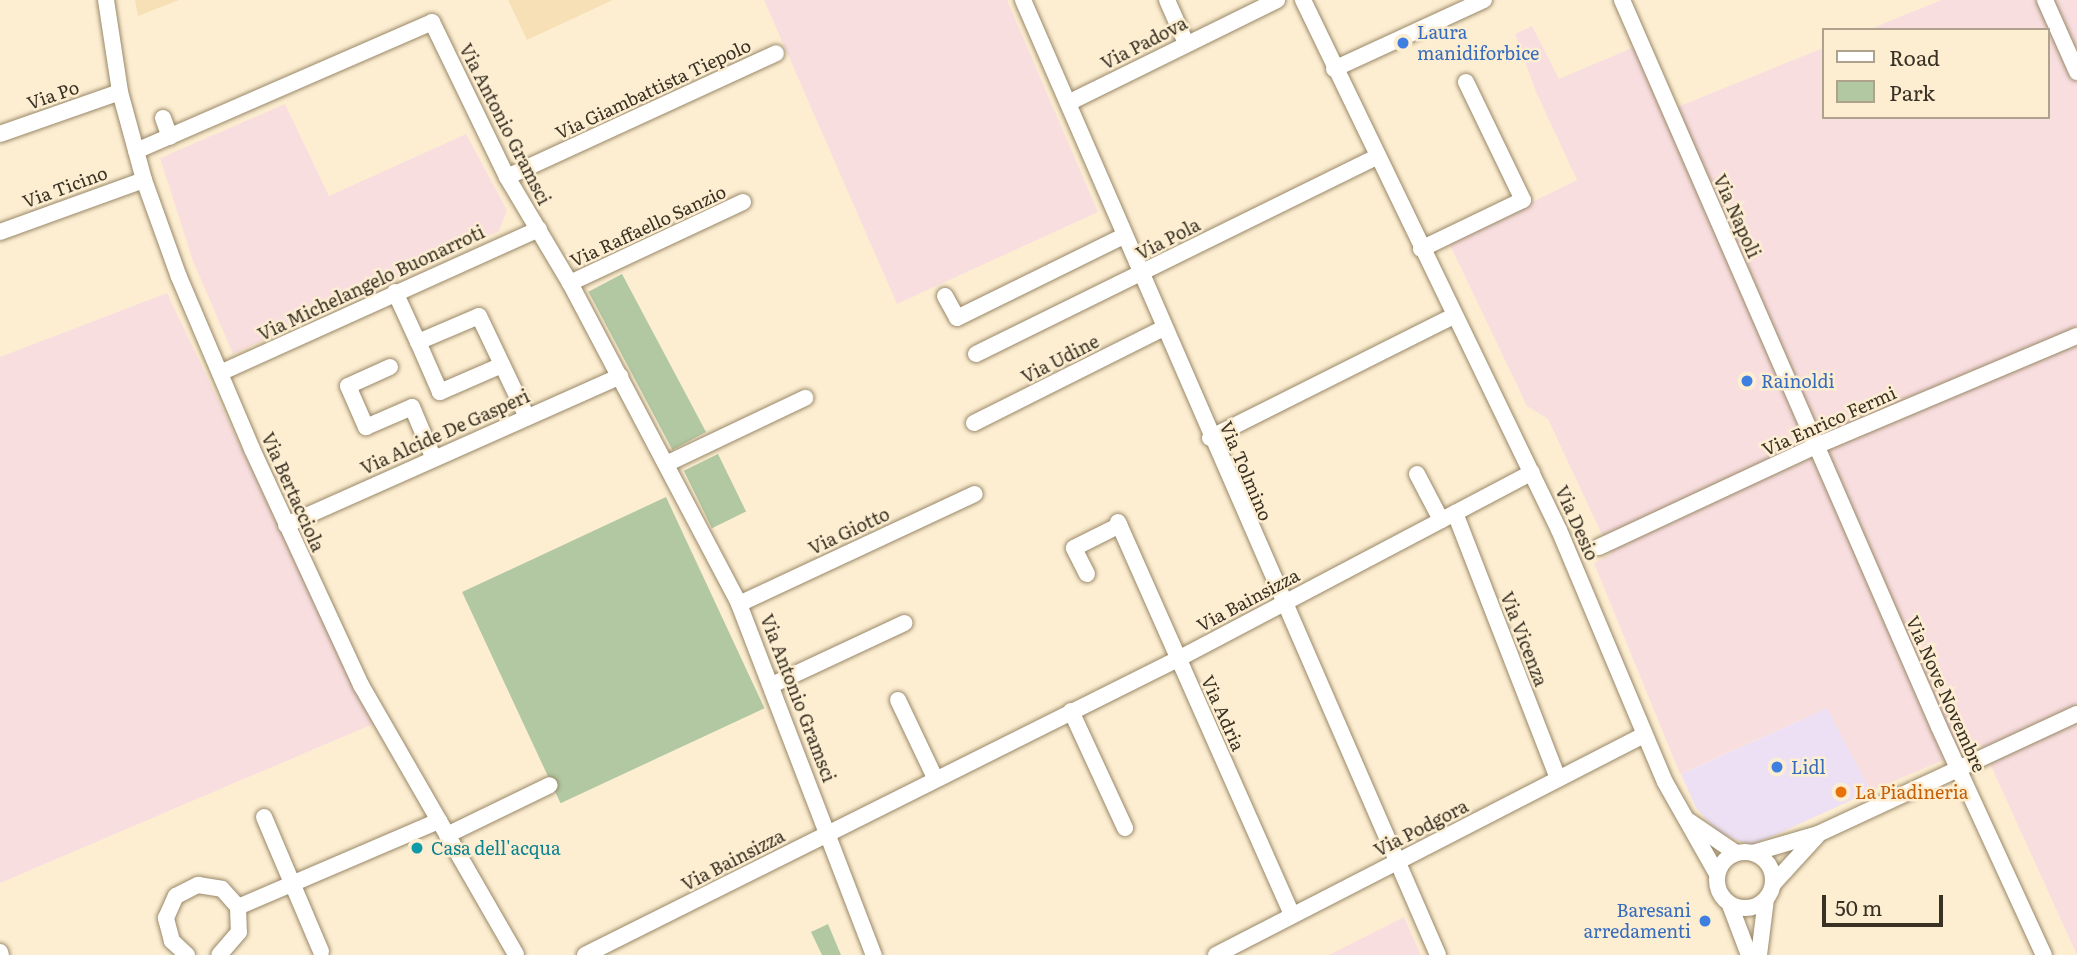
<!DOCTYPE html>
<html>
<head>
<meta charset="utf-8">
<style>
	body { margin:0 }
	#map { position:relative; width:2077px; height:955px; overflow:hidden; background:#fdeed2; font-family:Literata,serif }
	div>[style] { position:absolute }
	.commercial>* { inset:0; background:#ede0f4 }
	.industrial>* { inset:0; background:#f9dee0 }
	.built>* { inset:0; background:#f7e0b6 }
	.green>* { inset:0; background:#b1c8a3; transform-origin:0 0 }
	.roads { filter:drop-shadow(0 0 2px #998868) drop-shadow(0 0 2px #998868) }
	.minor>* { height:16px; margin:-8px; padding:0 8px; transform-origin:8px; border-radius:8px; background:#fff }
	.minor>.ring { margin:-8px; padding:0; box-sizing:content-box; background:none; border:16px solid #fff; border-radius:50% }
	.dots>* { width:19px; height:19px; translate:-50% -50%; box-sizing:border-box; border:4px solid #fdeed2; border-radius:50% }
	span { translate:-50% -50%; white-space:nowrap; text-align:center; line-height:1.15; -webkit-text-stroke:5px #fdeed2; paint-order:stroke }
	.shop-label { font-size:18px; color:#366cbe }
	.left { translate:0 -50%; text-align:left }
	.right { translate:-100% -50%; text-align:right }
	.street-label { font-size:18px; color:#383124 }
	.food-label { font-size:18px; color:#c56008 }
	.culture-label { font-size:18px; color:#0d838f }
	.legend { position:absolute; left:1822px; top:28px; width:228px; height:91px; box-sizing:border-box; background:#fdeed2; border:2px solid #aea28c; margin:0; padding:9px 12px; list-style:none; font-size:21px; color:#383124 }
	.legend li { display:flex; align-items:center; gap:14px; height:35px }
	.legend b { width:35px; border:2px solid #aea28c }
	.scale { position:absolute; left:1822px; top:895px; width:121px; height:32px; box-sizing:border-box; border:4px solid #383124; border-top:0; padding-left:9px; font-size:21px; line-height:24px; white-space:nowrap; color:#383124; -webkit-text-stroke:5px #fdeed2; paint-order:stroke }
</style>
</head>
<body>
<div id="map">
	<div class="commercial">
		<i style="clip-path:polygon(1827px 708px,1871px 791px,1751px 846px,1718px 832px,1696px 808px,1681px 774px)"></i>
	</div>
	<div class="industrial">
		<i style="clip-path:polygon(764px 0,1007px 0,1098px 212px,897px 304px)"></i>
		<i style="clip-path:polygon(1941px 0,2077px 0,2077px 955px,1981px 744px,1871px 791px,1827px 708px,1680px 774px,1594px 563px,1611px 554px,1548px 419px,1527px 406px,1449px 243px,1577px 180px,1536px 92px,1515px 34px,1532px 26px,1559px 79px,1634px 47px,1665px 112px,1823px 48px,1823px 117px,2047px 117px,2047px 30px,1868px 30px)"></i>
		<i style="clip-path:polygon(285px 104px,329px 196px,466px 134px,507px 210px,499px 231px,233px 354px,193px 261px,160px 158px)"></i>
		<i style="clip-path:polygon(167px 293px,373px 724px,0 883px,0 357px)"></i>
		<i style="clip-path:polygon(1404px 917px,1421px 955px,1329px 955px)"></i>
	</div>
	<div class="built">
		<i style="clip-path:polygon(135px 0,179px 0,138px 16px)"></i>
		<i style="clip-path:polygon(508px 0,613px 0,527px 40px)"></i>
	</div>
	<div class="green">
		<i style="left:622px;top:274px;width:179px;height:38px;rotate:62deg"></i>
		<i style="left:718px;top:454px;width:64px;height:38px;rotate:64deg"></i>
		<i style="left:666px;top:497px;width:233px;height:225px;rotate:65deg"></i>
		<i style="clip-path:polygon(828px 924px,841px 955px,822px 955px,811px 932px)"></i>
	</div>
	<div class="roads">
		<div class="minor">
			<i style="left:106px;top:0;width:93px;rotate:81.3deg"></i>
			<i style="left:120px;top:92px;width:91px;rotate:74.7deg"></i>
			<i style="left:144px;top:180px;width:103px;rotate:70.2deg"></i>
			<i style="left:179px;top:277px;width:187px;rotate:67deg"></i>
			<i style="left:252px;top:449px;width:260px;rotate:65.2deg"></i>
			<i style="left:361px;top:685px;width:311px;rotate:60.1deg"></i>
			<i style="left:1023px;top:0;width:1041px;rotate:66.51deg"></i>
			<i style="left:1167px;top:0;width:47px;rotate:66.2deg"></i>
			<i style="left:1303px;top:0;width:589px;rotate:64.22deg"></i>
			<i style="left:1559px;top:530px;width:273px;rotate:67.2deg"></i>
			<i style="left:1665px;top:782px;width:106px;rotate:60.5deg"></i>
			<i style="left:1622px;top:0;width:793px;rotate:66.44deg"></i>
			<i style="left:1939px;top:727px;width:251px;rotate:65.3deg"></i>
			<i style="left:2045px;top:0;width:79px;rotate:66deg"></i>
			<i style="left:1334px;top:69px;width:165px;rotate:-24.7deg"></i>
			<i style="left:1068px;top:103px;width:233px;rotate:-26.2deg"></i>
			<i style="left:163px;top:118px;width:20px;rotate:70deg"></i>
			<i style="left:0;top:134px;width:127px;rotate:-19.3deg"></i>
			<i style="left:136px;top:151px;width:323px;rotate:-23.5deg"></i>
			<i style="left:432px;top:22px;width:172px;rotate:64.2deg"></i>
			<i style="left:507px;top:177px;width:123px;rotate:59.3deg"></i>
			<i style="left:570px;top:283px;width:363px;rotate:62.2deg"></i>
			<i style="left:739px;top:604px;width:376px;rotate:69deg"></i>
			<i style="left:507px;top:177px;width:296px;rotate:-24.7deg"></i>
			<i style="left:0;top:232px;width:153px;rotate:-19.9deg"></i>
			<i style="left:1421px;top:249px;width:113px;rotate:-25.7deg"></i>
			<i style="left:1523px;top:200px;width:131px;rotate:-115.8deg"></i>
			<i style="left:570px;top:283px;width:191px;rotate:-25.1deg"></i>
			<i style="left:395px;top:292px;width:55px;rotate:65.3deg"></i>
			<i style="left:945px;top:296px;width:25px;rotate:61deg"></i>
			<i style="left:957px;top:318px;width:186px;rotate:-26.2deg"></i>
			<i style="left:976px;top:354px;width:446px;rotate:-26.2deg"></i>
			<i style="left:502px;top:365px;width:68px;rotate:156.5deg"></i>
			<i style="left:440px;top:392px;width:55px;rotate:-113.7deg"></i>
			<i style="left:418px;top:342px;width:66px;rotate:-23.1deg"></i>
			<i style="left:479px;top:316px;width:112px;rotate:64.6deg"></i>
			<i style="left:390px;top:367px;width:46px;rotate:155.7deg"></i>
			<i style="left:348px;top:386px;width:45px;rotate:66.3deg"></i>
			<i style="left:366px;top:427px;width:50px;rotate:-23.5deg"></i>
			<i style="left:412px;top:407px;width:56px;rotate:67.1deg"></i>
			<i style="left:220px;top:373px;width:350px;rotate:-24.3deg"></i>
			<i style="left:974px;top:423px;width:212px;rotate:-26.6deg"></i>
			<i style="left:1210px;top:438px;width:273px;rotate:-26.6deg"></i>
			<i style="left:668px;top:463px;width:152px;rotate:-25.4deg"></i>
			<i style="left:1417px;top:474px;width:52px;rotate:62.4deg"></i>
			<i style="left:1455px;top:513px;width:285px;rotate:68.8deg"></i>
			<i style="left:1118px;top:522px;width:430px;rotate:66.1deg"></i>
			<i style="left:286px;top:525px;width:366px;rotate:-24deg"></i>
			<i style="left:1599px;top:547px;width:239px;rotate:-25deg"></i>
			<i style="left:1816px;top:446px;width:283px;rotate:-22.9deg"></i>
			<i style="left:1087px;top:574px;width:29px;rotate:-117deg"></i>
			<i style="left:1074px;top:548px;width:51px;rotate:-26.6deg"></i>
			<i style="left:739px;top:604px;width:260px;rotate:-25deg"></i>
			<i style="left:774px;top:684px;width:144px;rotate:-25.1deg"></i>
			<i style="left:898px;top:700px;width:86px;rotate:64.6deg"></i>
			<i style="left:1071px;top:711px;width:129px;rotate:65.2deg"></i>
			<i style="left:264px;top:817px;width:146px;rotate:67deg"></i>
			<i style="left:1689px;top:821px;width:57px;rotate:34.2deg"></i>
			<i style="left:447px;top:835px;width:114px;rotate:-25.9deg"></i>
			<i class="ring" style="left:1717px;top:852px;width:40px;height:40px"></i>
			<i style="left:1753px;top:853px;width:68px;rotate:-16.3deg"></i>
			<i style="left:1818px;top:834px;width:285px;rotate:-24.9deg"></i>
			<i style="left:1773px;top:884px;width:65px;rotate:-47.5deg"></i>
			<i style="left:1730px;top:905px;width:53px;rotate:69.2deg"></i>
			<i style="left:238px;top:907px;width:219px;rotate:-23.2deg"></i>
			<i style="left:0;top:952px;width:3px;rotate:72deg"></i>
			<i style="left:187px;top:955px;width:21px;rotate:-137deg"></i>
			<i style="left:172px;top:941px;width:24px;rotate:-105deg"></i>
			<i style="left:166px;top:918px;width:24px;rotate:-66deg"></i>
			<i style="left:176px;top:896px;width:25px;rotate:-27deg"></i>
			<i style="left:198px;top:885px;width:24px;rotate:9deg"></i>
			<i style="left:222px;top:889px;width:24px;rotate:48deg"></i>
			<i style="left:238px;top:907px;width:25px;rotate:88deg"></i>
			<i style="left:239px;top:932px;width:30px;rotate:131deg"></i>
			<i style="left:585px;top:955px;width:663px;rotate:-26.53deg"></i>
			<i style="left:1178px;top:659px;width:400px;rotate:-27.8deg"></i>
			<i style="left:1216px;top:955px;width:481px;rotate:-27.2deg"></i>
			<i style="left:1759px;top:955px;width:56px;rotate:-82.9deg"></i>
		</div>
	</div>
	<div class="dots">
		<i style="left:1403px;top:43px;background:#3f7fe0"></i>
		<i style="left:1747px;top:381px;background:#3f7fe0"></i>
		<i style="left:1777px;top:767px;background:#3f7fe0"></i>
		<i style="left:1841px;top:792px;background:#e8710a"></i>
		<i style="left:417px;top:848px;background:#0f9aa8"></i>
		<i style="left:1705px;top:921px;background:#3f7fe0"></i>
	</div>
	<div class="shop-label">
		<span class="left" style="left:1417px;top:43px">Laura<br>manidiforbice</span>
		<span class="left" style="left:1761px;top:381px">Rainoldi</span>
		<span class="left" style="left:1791px;top:767px">Lidl</span>
		<span class="right" style="left:1691px;top:921px">Baresani<br>arredamenti</span>
	</div>
	<div class="street-label">
		<span style="left:1144px;top:43px;rotate:-27deg">Via Padova</span>
		<span style="left:653px;top:89px;rotate:-25deg">Via Giambattista Tiepolo</span>
		<span style="left:53px;top:95px;rotate:-19deg">Via Po</span>
		<span style="left:505px;top:124px;rotate:63deg">Via Antonio Gramsci</span>
		<span style="left:65px;top:187px;rotate:-20deg">Via Ticino</span>
		<span style="left:1737px;top:216px;rotate:66deg">Via Napoli</span>
		<span style="left:648px;top:226px;rotate:-25deg">Via Raffaello Sanzio</span>
		<span style="left:1168px;top:239px;rotate:-27deg">Via Pola</span>
		<span style="left:371px;top:283px;rotate:-25deg">Via Michelangelo Buonarroti</span>
		<span style="left:1060px;top:359px;rotate:-27deg">Via Udine</span>
		<span style="left:1829px;top:421px;rotate:-24deg">Via Enrico Fermi</span>
		<span style="left:445px;top:432px;rotate:-24deg">Via Alcide De Gasperi</span>
		<span style="left:1246px;top:471px;rotate:67deg">Via Tolmino</span>
		<span style="left:293px;top:492px;rotate:66deg">Via Bertacciola</span>
		<span style="left:1577px;top:523px;rotate:66deg">Via Desio</span>
		<span style="left:849px;top:531px;rotate:-25deg">Via Giotto</span>
		<span style="left:1248px;top:600px;rotate:-28deg">Via Bainsizza</span>
		<span style="left:1524px;top:639px;rotate:69deg">Via Vicenza</span>
		<span style="left:1946px;top:694px;rotate:66deg">Via Nove Novembre</span>
		<span style="left:798px;top:698px;rotate:69deg">Via Antonio Gramsci</span>
		<span style="left:1223px;top:713px;rotate:66deg">Via Adria</span>
		<span style="left:1421px;top:828px;rotate:-27deg">Via Podgora</span>
		<span style="left:733px;top:860px;rotate:-27deg">Via Bainsizza</span>
	</div>
	<div class="food-label">
		<span class="left" style="left:1855px;top:792px">La Piadineria</span>
	</div>
	<div class="culture-label">
		<span class="left" style="left:431px;top:848px">Casa dell'acqua</span>
	</div>
	<ul class="legend">
	<li><b style="height:9px;background:#fff"></b>Road</li>
	<li><b style="height:19px;background:#b1c8a3"></b>Park</li>
	</ul>
	<div class="scale">50 m</div>
</div>
</body>
</html>
